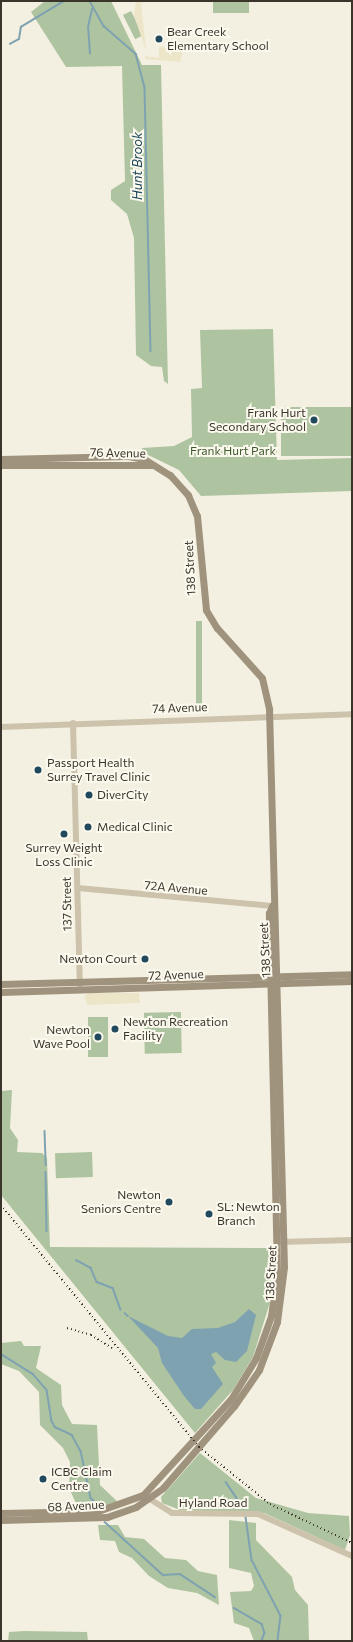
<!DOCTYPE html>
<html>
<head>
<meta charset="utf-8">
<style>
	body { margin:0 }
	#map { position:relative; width:353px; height:1642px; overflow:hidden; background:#f4f0e1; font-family:Commissioner,sans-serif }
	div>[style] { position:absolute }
	.green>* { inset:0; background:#aec4a0; transform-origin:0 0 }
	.plaza>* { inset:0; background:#ece5c8 }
	.water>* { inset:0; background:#7fa2b1 }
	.stream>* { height:1.5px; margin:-0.75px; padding:0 0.75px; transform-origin:0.75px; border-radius:0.75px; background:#7fa2b1 }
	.tertiary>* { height:6px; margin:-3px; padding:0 3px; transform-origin:3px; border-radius:3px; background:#cdc3ac }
	.secondary>* { height:7px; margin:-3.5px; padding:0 3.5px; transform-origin:3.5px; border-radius:3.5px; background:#a0937d }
	.rail>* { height:1.5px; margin-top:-0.75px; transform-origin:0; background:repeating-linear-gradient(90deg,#3b342b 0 1px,transparent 0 4px) }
	.dots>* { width:11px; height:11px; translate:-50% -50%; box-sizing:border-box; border:2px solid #fbf8ee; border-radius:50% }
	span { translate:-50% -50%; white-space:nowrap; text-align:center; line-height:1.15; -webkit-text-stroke:4px #fbf8ee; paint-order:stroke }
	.poi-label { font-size:12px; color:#3b342b }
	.left { translate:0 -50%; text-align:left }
	.right { translate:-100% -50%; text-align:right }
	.park-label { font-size:12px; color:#3e592e }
	.street-label { font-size:12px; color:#3b342b }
	.water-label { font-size:13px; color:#20495d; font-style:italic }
	.frame { position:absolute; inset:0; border:2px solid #3b342b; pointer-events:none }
</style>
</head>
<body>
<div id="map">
	<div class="green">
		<i style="clip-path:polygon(45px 1px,111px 1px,142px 65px,161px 65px,168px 384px,164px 381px,162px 367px,151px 366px,136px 355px,134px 238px,127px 214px,111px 200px,111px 190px,125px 181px,122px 66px,66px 67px,31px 12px)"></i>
		<i style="left:213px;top:1px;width:36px;height:12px"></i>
		<i style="left:131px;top:11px;width:27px;height:9px;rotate:63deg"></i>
		<i style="clip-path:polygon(273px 329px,277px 460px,352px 458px,352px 491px,201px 496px,179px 470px,142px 452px,142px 448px,174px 446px,192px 437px,191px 389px,202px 388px,200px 330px)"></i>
		<i style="left:352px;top:407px;width:49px;height:71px;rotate:90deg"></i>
		<i style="left:196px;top:621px;width:6px;height:91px"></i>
		<i style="left:181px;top:1012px;width:41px;height:37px;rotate:89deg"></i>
		<i style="left:88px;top:1017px;width:20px;height:40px"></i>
		<i style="clip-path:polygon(12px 1090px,10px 1128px,18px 1140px,17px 1152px,42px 1153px,47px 1158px,50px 1247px,273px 1248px,271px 1299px,253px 1357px,233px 1390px,195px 1433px,1px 1195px,1px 1091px)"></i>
		<i style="left:92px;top:1152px;width:25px;height:37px;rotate:88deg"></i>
		<i style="clip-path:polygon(21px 1341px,24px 1346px,41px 1346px,36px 1368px,61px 1385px,62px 1405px,72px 1424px,97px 1425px,100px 1485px,120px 1504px,110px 1509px,79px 1510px,69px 1488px,70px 1462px,63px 1448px,40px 1425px,39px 1392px,19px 1371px,1px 1364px,1px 1343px)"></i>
		<i style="clip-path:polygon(200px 1453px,256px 1498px,308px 1513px,349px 1516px,350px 1535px,345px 1550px,264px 1513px,180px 1510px,162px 1503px,161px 1497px)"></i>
		<i style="clip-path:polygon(229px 1520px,256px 1523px,256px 1540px,292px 1577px,295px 1590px,308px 1605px,309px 1641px,254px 1641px,249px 1628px,234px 1623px,230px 1592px,251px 1591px,254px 1586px,251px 1573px,229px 1568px)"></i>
		<i style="clip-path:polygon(98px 1525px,118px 1525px,125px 1537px,144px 1539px,165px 1558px,186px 1560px,198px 1571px,217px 1575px,219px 1605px,197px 1593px,168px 1588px,149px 1576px,132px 1558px,119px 1552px,115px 1541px,100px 1540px)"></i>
		<i style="clip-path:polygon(24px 1631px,87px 1632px,88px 1641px,8px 1641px,9px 1632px)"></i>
	</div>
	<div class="plaza">
		<i style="clip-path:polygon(136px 1px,164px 1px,141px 2px,146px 50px,134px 16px)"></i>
		<i style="clip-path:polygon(159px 47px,165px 47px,166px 52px,183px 51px,180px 62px,145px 59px,145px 56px,159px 58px)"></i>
		<i style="clip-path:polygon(88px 993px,139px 993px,140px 1003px,88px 1005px,84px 997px)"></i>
	</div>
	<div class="water">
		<i style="clip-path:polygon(249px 1309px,256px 1315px,247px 1351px,236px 1362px,225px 1360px,216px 1352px,211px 1354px,216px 1363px,212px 1367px,223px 1384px,201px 1409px,195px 1409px,184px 1396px,162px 1363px,158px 1348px,128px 1316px,168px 1336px,182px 1338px,192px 1329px,218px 1328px,235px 1322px)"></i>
	</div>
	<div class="stream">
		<i style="left:90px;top:1px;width:29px;rotate:61deg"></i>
		<i style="left:104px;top:26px;width:43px;rotate:41.2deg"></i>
		<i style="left:136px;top:54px;width:35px;rotate:75deg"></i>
		<i style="left:145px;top:88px;width:263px;rotate:88.7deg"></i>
		<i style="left:10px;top:44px;width:10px;rotate:-29deg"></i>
		<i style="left:19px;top:39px;width:12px;rotate:-81deg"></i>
		<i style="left:21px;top:27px;width:50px;rotate:-31.2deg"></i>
		<i style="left:90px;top:54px;width:27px;rotate:-94deg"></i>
		<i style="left:88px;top:27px;width:18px;rotate:-77deg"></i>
		<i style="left:45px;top:1131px;width:34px;rotate:88deg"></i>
		<i style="left:46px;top:1172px;width:59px;rotate:89deg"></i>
		<i style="left:76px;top:1260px;width:17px;rotate:28deg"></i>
		<i style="left:91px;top:1268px;width:15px;rotate:67deg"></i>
		<i style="left:97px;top:1282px;width:17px;rotate:21deg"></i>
		<i style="left:113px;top:1288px;width:23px;rotate:70deg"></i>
		<i style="left:125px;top:1313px;width:4px;rotate:45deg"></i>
		<i style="left:1px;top:1354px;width:38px;rotate:32deg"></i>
		<i style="left:33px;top:1374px;width:21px;rotate:49deg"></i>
		<i style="left:47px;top:1390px;width:31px;rotate:81deg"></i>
		<i style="left:52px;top:1421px;width:7px;rotate:63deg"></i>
		<i style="left:55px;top:1427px;width:19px;rotate:25deg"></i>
		<i style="left:72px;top:1435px;width:18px;rotate:61deg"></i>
		<i style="left:81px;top:1451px;width:48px;rotate:78deg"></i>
		<i style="left:91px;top:1498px;width:7px;rotate:45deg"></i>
		<i style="left:226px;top:1482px;width:32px;rotate:56deg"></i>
		<i style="left:246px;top:1517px;width:43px;rotate:82.1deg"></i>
		<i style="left:252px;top:1560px;width:63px;rotate:62.6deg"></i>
		<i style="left:281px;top:1616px;width:25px;rotate:97deg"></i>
		<i style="left:105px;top:1522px;width:79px;rotate:42.4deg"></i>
		<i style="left:163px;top:1575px;width:17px;rotate:-3deg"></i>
		<i style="left:180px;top:1574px;width:42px;rotate:33.3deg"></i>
		<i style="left:234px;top:1608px;width:32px;rotate:30deg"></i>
		<i style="left:262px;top:1624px;width:9px;rotate:72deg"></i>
		<i style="left:265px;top:1633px;width:9px;rotate:111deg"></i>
	</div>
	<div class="tertiary">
		<i style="left:73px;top:723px;width:262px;rotate:88.5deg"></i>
		<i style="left:1px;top:727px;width:351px;rotate:-2.1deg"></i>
		<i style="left:78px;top:888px;width:195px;rotate:5.3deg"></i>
		<i style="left:280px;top:1242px;width:72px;rotate:-1.6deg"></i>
		<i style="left:145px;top:1496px;width:32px;rotate:32deg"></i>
		<i style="left:172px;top:1513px;width:86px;rotate:0.7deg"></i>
		<i style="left:258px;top:1514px;width:103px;rotate:24.1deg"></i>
	</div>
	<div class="secondary">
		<i style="left:1px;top:459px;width:127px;rotate:-1.4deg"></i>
		<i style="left:128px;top:456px;width:16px;rotate:11deg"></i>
		<i style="left:144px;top:459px;width:31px;rotate:32deg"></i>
		<i style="left:170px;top:475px;width:27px;rotate:48deg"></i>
		<i style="left:188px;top:495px;width:23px;rotate:67deg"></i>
		<i style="left:197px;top:516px;width:94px;rotate:84.5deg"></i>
		<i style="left:206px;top:610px;width:21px;rotate:59deg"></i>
		<i style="left:217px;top:628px;width:67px;rotate:48deg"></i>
		<i style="left:262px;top:678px;width:32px;rotate:77deg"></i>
		<i style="left:269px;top:709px;width:558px;rotate:88.46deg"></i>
		<i style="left:284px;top:1267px;width:55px;rotate:97.3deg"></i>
		<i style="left:277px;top:1322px;width:51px;rotate:110.6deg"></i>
		<i style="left:259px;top:1370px;width:44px;rotate:124.8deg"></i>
		<i style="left:234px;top:1406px;width:108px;rotate:130.9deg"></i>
		<i style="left:163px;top:1488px;width:33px;rotate:145deg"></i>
		<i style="left:136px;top:1507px;width:31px;rotate:161deg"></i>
		<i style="left:107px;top:1517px;width:106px;rotate:178.4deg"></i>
		<i style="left:1px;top:465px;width:151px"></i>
		<i style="left:1px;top:984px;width:351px;rotate:-1.6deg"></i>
		<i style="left:1px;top:992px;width:351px;rotate:-1.8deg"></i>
		<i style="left:1px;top:1513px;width:97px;rotate:-1.2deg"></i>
		<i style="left:98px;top:1511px;width:48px;rotate:-19.6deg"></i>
		<i style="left:143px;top:1495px;width:130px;rotate:-47.5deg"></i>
		<i style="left:231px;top:1399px;width:48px;rotate:-58.6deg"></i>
		<i style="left:256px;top:1358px;width:45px;rotate:-70.3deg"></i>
		<i style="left:271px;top:1316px;width:44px;rotate:-82.2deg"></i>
		<i style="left:277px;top:1272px;width:359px;rotate:-91.3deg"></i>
		<i style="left:269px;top:913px;width:8px;rotate:-67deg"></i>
	</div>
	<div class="rail">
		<i style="left:1px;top:1205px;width:313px;rotate:50.7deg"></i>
		<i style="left:199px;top:1447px;width:91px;rotate:38.8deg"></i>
		<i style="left:270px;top:1504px;width:91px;rotate:25.4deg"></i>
		<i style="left:67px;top:1328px;width:25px;rotate:16deg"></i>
		<i style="left:91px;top:1335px;width:25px;rotate:32deg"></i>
	</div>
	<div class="dots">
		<i style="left:159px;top:39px;background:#20495d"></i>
		<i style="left:314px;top:420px;background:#20495d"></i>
		<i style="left:38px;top:770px;background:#20495d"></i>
		<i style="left:89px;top:795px;background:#20495d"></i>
		<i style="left:88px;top:827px;background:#20495d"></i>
		<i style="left:64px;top:834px;background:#20495d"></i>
		<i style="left:145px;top:959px;background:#20495d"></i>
		<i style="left:115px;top:1029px;background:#20495d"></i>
		<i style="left:98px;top:1037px;background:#20495d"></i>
		<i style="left:169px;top:1202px;background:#20495d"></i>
		<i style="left:209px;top:1214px;background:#20495d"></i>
		<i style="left:43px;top:1479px;background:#20495d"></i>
	</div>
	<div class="poi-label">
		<span class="left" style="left:167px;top:39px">Bear Creek<br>Elementary School</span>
		<span class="right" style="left:306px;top:420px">Frank Hurt<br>Secondary School</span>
		<span class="left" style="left:47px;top:770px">Passport Health<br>Surrey Travel Clinic</span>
		<span class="left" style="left:97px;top:795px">DiverCity</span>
		<span class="left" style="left:97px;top:827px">Medical Clinic</span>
		<span style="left:64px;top:855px">Surrey Weight<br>Loss Clinic</span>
		<span class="right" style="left:137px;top:959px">Newton Court</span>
		<span class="left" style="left:123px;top:1029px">Newton Recreation<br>Facility</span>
		<span class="right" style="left:90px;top:1037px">Newton<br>Wave Pool</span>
		<span class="right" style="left:161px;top:1202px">Newton<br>Seniors Centre</span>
		<span class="left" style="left:217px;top:1214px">SL: Newton<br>Branch</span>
		<span class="left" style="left:51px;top:1479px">ICBC Claim<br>Centre</span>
	</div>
	<div class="park-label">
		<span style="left:233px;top:451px">Frank Hurt Park</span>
	</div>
	<div class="street-label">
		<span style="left:118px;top:453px;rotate:1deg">76 Avenue</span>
		<span style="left:190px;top:568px;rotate:-93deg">138 Street</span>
		<span style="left:180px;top:708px;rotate:-2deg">74 Avenue</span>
		<span style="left:176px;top:888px;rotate:5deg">72A Avenue</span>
		<span style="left:67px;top:904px;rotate:-91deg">137 Street</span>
		<span style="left:265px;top:950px;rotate:-93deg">138 Street</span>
		<span style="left:176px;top:975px;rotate:-2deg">72 Avenue</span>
		<span style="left:271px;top:1273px;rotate:-87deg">138 Street</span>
		<span style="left:213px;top:1503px">Hyland Road</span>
		<span style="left:76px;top:1506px;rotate:-3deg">68 Avenue</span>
	</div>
	<div class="water-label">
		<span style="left:137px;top:166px;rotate:-90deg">Hunt Brook</span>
	</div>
	<div class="frame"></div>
</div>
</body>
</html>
